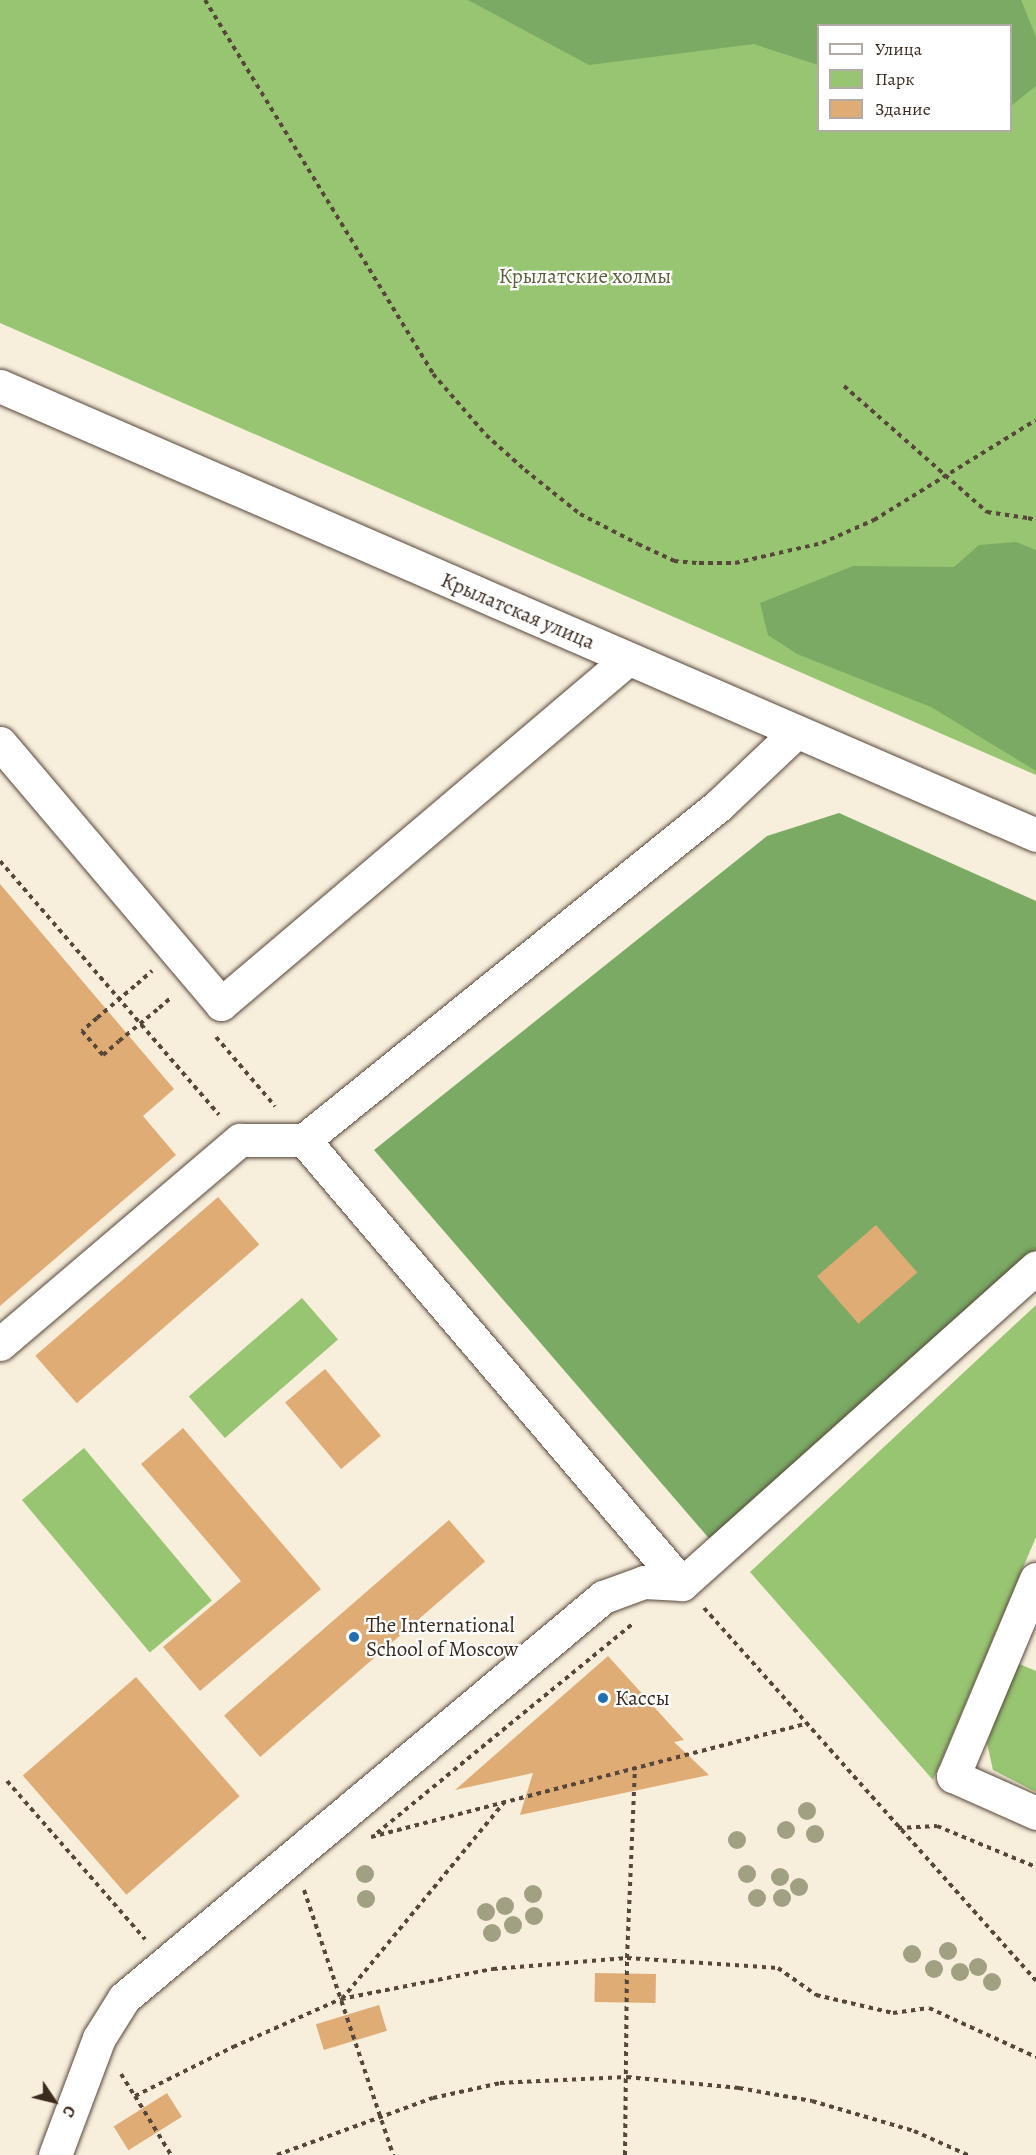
<!DOCTYPE html>
<html>
<head>
<meta charset="utf-8">
<style>
	body { margin:0 }
	#map { position:relative; width:1036px; height:2155px; overflow:hidden; background:#f7eedc; font-family:Alegreya,serif }
	div>[style] { position:absolute }
	.green>* { inset:0; background:#98c572; transform-origin:0 0 }
	.forest>* { inset:0; background:#7aaa64 }
	.building>* { inset:0; background:#e0ac75; transform-origin:0 0 }
	.path>* { height:4px; margin-top:-2px; transform-origin:0; background:repeating-linear-gradient(90deg,#57473a 0 4.5px,transparent 0 9px) }
	.roads { filter:drop-shadow(0 0 2px #57473a) drop-shadow(0 0 2px #57473a) }
	.minor>* { height:33px; margin:-16.5px; padding:0 16.5px; transform-origin:16.5px; border-radius:16.5px; background:#fff }
	.major>* { height:33px; margin:-16.5px; padding:0 16.5px; transform-origin:16.5px; border-radius:16.5px; background:#fff }
	.path-bridge>* { height:4px; margin-top:-2px; transform-origin:0; background:repeating-linear-gradient(90deg,#57473a 0 4.5px,transparent 0 9px) }
	.trees>* { width:18px; height:18px; margin:-9px; border-radius:50%; background:#a2a083 }
	.dots>* { width:16px; height:16px; translate:-50% -50%; box-sizing:border-box; border:3px solid #fff; border-radius:50% }
	span { translate:-50% -50%; white-space:nowrap; text-align:center; line-height:1.15; -webkit-text-stroke:4.5px #fff; paint-order:stroke }
	.park-label { font-size:21px; color:#5c603b }
	.street-label { font-size:21px; color:#3b2a1e }
	.poi-label { font-size:21px; color:#3b2a1e }
	.left { translate:0 -50%; text-align:left }
	.legend { position:absolute; left:817px; top:24px; width:195px; height:108px; box-sizing:border-box; background:#fff; border:2px solid #b1aaa5; margin:0; padding:8px 10px; list-style:none; font-size:18px; color:#3b2a1e }
	.legend li { display:flex; align-items:center; gap:12px; height:30px }
	.legend b { width:30px; border:2px solid #b1aaa5 }
	.north { position:absolute; left:24px; top:2071px; width:60px; height:60px; -webkit-text-stroke:4px #fff; paint-order:stroke; rotate:125deg; font-size:16px; font-weight:700; line-height:24px; text-align:center; color:#3b2a1e }
	.north::after { content:''; display:block; margin:auto; width:21px; height:27px; background:#3b2a1e; clip-path:polygon(50% 0,100% 100%,50% 72%,0 100%) }
</style>
</head>
<body>
<div id="map">
	<div class="green">
		<i style="clip-path:polygon(evenodd,0 0,1036px 0,1036px 775px,0 323px,0 0,818px 26px,1010px 26px,1010px 130px,818px 130px,818px 26px)"></i>
		<i style="left:302px;top:1298px;width:55px;height:150px;rotate:49deg"></i>
		<i style="clip-path:polygon(1036px 1305px,1036px 1537px,933px 1780px,750px 1572px)"></i>
		<i style="left:84px;top:1448px;width:199px;height:81px;rotate:50deg"></i>
		<i style="clip-path:polygon(1017px 1663px,1036px 1671px,1036px 1792px,993px 1770px,987px 1743px)"></i>
	</div>
	<div class="forest">
		<i style="clip-path:polygon(468px 0,1021px 0,1036px 37px,1036px 86px,1011px 106px,1010px 26px,818px 26px,818px 65px,754px 44px,589px 65px)"></i>
		<i style="clip-path:polygon(1016px 542px,1036px 550px,1036px 771px,931px 707px,797px 654px,768px 635px,760px 603px,853px 566px,954px 567px,979px 545px)"></i>
		<i style="clip-path:polygon(839px 813px,1036px 901px,1036px 1250px,713px 1543px,374px 1150px,767px 836px)"></i>
	</div>
	<div class="building">
		<i style="clip-path:polygon(0 884px,174px 1089px,143px 1116px,176px 1155px,0 1306px)"></i>
		<i style="left:218px;top:1197px;width:63px;height:242px;rotate:49deg"></i>
		<i style="left:876px;top:1225px;width:63px;height:78px;rotate:49deg"></i>
		<i style="left:325px;top:1369px;width:87px;height:52px;rotate:50deg"></i>
		<i style="clip-path:polygon(183px 1428px,321px 1589px,200px 1691px,163px 1647px,241px 1581px,141px 1464px)"></i>
		<i style="left:449px;top:1520px;width:55px;height:298px;rotate:49deg"></i>
		<i style="clip-path:polygon(608px 1656px,684px 1740px,674px 1742px,709px 1775px,520px 1815px,533px 1773px,455px 1790px)"></i>
		<i style="left:136px;top:1677px;width:158px;height:150px;rotate:49deg"></i>
		<i style="left:595px;top:1973px;width:61px;height:29px;rotate:1deg"></i>
		<i style="left:379px;top:2005px;width:27px;height:66px;rotate:73deg"></i>
		<i style="left:167px;top:2093px;width:28px;height:63px;rotate:58deg"></i>
	</div>
	<div class="path">
		<i style="left:205px;top:0;width:438px;rotate:58.6deg"></i>
		<i style="left:433px;top:374px;width:81px;rotate:49deg"></i>
		<i style="left:486px;top:435px;width:52px;rotate:41.9deg"></i>
		<i style="left:525px;top:470px;width:70px;rotate:38.7deg"></i>
		<i style="left:580px;top:514px;width:65px;rotate:27.3deg"></i>
		<i style="left:638px;top:544px;width:40px;rotate:25deg"></i>
		<i style="left:674px;top:561px;width:25px;rotate:5deg"></i>
		<i style="left:699px;top:563px;width:36px"></i>
		<i style="left:735px;top:563px;width:89px;rotate:-12.9deg"></i>
		<i style="left:822px;top:543px;width:57px;rotate:-23.9deg"></i>
		<i style="left:874px;top:520px;width:190px;rotate:-31.7deg"></i>
		<i style="left:1028px;top:518px;width:8px;rotate:14deg"></i>
		<i style="left:0;top:861px;width:335px;rotate:49.2deg"></i>
		<i style="left:137px;top:984px;width:20px;rotate:-41deg"></i>
		<i style="left:159px;top:1008px;width:18px;rotate:-41deg"></i>
		<i style="left:97px;top:1018px;width:20px;rotate:139deg"></i>
		<i style="left:82px;top:1031px;width:32px;rotate:49deg"></i>
		<i style="left:103px;top:1055px;width:21px;rotate:-41deg"></i>
		<i style="left:216px;top:1037px;width:91px;rotate:49.5deg"></i>
		<i style="left:704px;top:1608px;width:499px;rotate:48.3deg"></i>
		<i style="left:7px;top:1781px;width:210px;rotate:48.9deg"></i>
		<i style="left:898px;top:1828px;width:39px;rotate:-3deg"></i>
		<i style="left:937px;top:1826px;width:107px;rotate:22.5deg"></i>
		<i style="left:377px;top:1833px;width:332px;rotate:-39.3deg"></i>
		<i style="left:371px;top:1837px;width:452px;rotate:-14.6deg"></i>
		<i style="left:304px;top:1890px;width:280px;rotate:71.4deg"></i>
		<i style="left:342px;top:1999px;width:256px;rotate:-50.5deg"></i>
		<i style="left:121px;top:2074px;width:26px;rotate:58deg"></i>
		<i style="left:135px;top:2096px;width:110px;rotate:-26.6deg"></i>
		<i style="left:233px;top:2047px;width:118px;rotate:-24deg"></i>
		<i style="left:341px;top:1999px;width:155px;rotate:-11.2deg"></i>
		<i style="left:493px;top:1969px;width:134px;rotate:-4.7deg"></i>
		<i style="left:627px;top:1958px;width:151px;rotate:3.8deg"></i>
		<i style="left:778px;top:1968px;width:47px;rotate:35.4deg"></i>
		<i style="left:816px;top:1995px;width:79px;rotate:13.2deg"></i>
		<i style="left:893px;top:2013px;width:36px;rotate:-8deg"></i>
		<i style="left:929px;top:2008px;width:118px;rotate:24.6deg"></i>
		<i style="left:135px;top:2096px;width:69px;rotate:58.6deg"></i>
		<i style="left:277px;top:2155px;width:166px;rotate:-20.1deg"></i>
		<i style="left:433px;top:2098px;width:69px;rotate:-12.6deg"></i>
		<i style="left:500px;top:2083px;width:127px;rotate:-2.7deg"></i>
		<i style="left:627px;top:2077px;width:113px;rotate:5.6deg"></i>
		<i style="left:739px;top:2088px;width:74px;rotate:10.1deg"></i>
		<i style="left:812px;top:2101px;width:106px;rotate:16.4deg"></i>
		<i style="left:914px;top:2131px;width:59px;rotate:24deg"></i>
		<i style="left:625px;top:2155px;width:197px;rotate:-89.4deg"></i>
		<i style="left:627px;top:1958px;width:189px;rotate:-87.6deg"></i>
	</div>
	<div class="roads">
		<div class="minor">
			<i style="left:0;top:743px;width:342px;rotate:49.7deg"></i>
			<i style="left:221px;top:1004px;width:534px;rotate:-40.29deg"></i>
			<i style="left:304px;top:1140px;width:583px;rotate:49.59deg"></i>
			<i style="left:0;top:1344px;width:315px;rotate:-40.4deg"></i>
			<i style="left:240px;top:1140px;width:64px"></i>
			<i style="left:304px;top:1140px;width:532px;rotate:-38.9deg"></i>
			<i style="left:718px;top:806px;width:108px;rotate:-43.5deg"></i>
			<i style="left:1036px;top:1579px;width:214px;rotate:112.8deg"></i>
			<i style="left:953px;top:1776px;width:91px;rotate:24deg"></i>
			<i style="left:55px;top:2155px;width:125px;rotate:-69.4deg"></i>
			<i style="left:99px;top:2038px;width:47px;rotate:-58deg"></i>
			<i style="left:124px;top:1998px;width:625px;rotate:-39.93deg"></i>
			<i style="left:603px;top:1597px;width:44px;rotate:-20.1deg"></i>
			<i style="left:644px;top:1582px;width:38px;rotate:3deg"></i>
			<i style="left:682px;top:1584px;width:475px;rotate:-41.8deg"></i>
		</div>
		<div class="major">
			<i style="left:0;top:386px;width:1129px;rotate:23.43deg"></i>
		</div>
	</div>
	<div class="path-bridge">
		<i style="left:844px;top:386px;width:191px;rotate:41.4deg"></i>
		<i style="left:987px;top:512px;width:41px;rotate:8.3deg"></i>
		<i style="left:97px;top:1018px;width:52px;rotate:-40.4deg"></i>
		<i style="left:119px;top:1041px;width:52px;rotate:-39.5deg"></i>
	</div>
	<div class="trees">
		<i style="left:807px;top:1811px"></i>
		<i style="left:786px;top:1830px"></i>
		<i style="left:815px;top:1834px"></i>
		<i style="left:737px;top:1840px"></i>
		<i style="left:365px;top:1874px"></i>
		<i style="left:747px;top:1874px"></i>
		<i style="left:780px;top:1877px"></i>
		<i style="left:799px;top:1887px"></i>
		<i style="left:533px;top:1894px"></i>
		<i style="left:757px;top:1898px"></i>
		<i style="left:782px;top:1898px"></i>
		<i style="left:366px;top:1899px"></i>
		<i style="left:505px;top:1906px"></i>
		<i style="left:486px;top:1912px"></i>
		<i style="left:534px;top:1916px"></i>
		<i style="left:513px;top:1925px"></i>
		<i style="left:492px;top:1933px"></i>
		<i style="left:948px;top:1951px"></i>
		<i style="left:912px;top:1954px"></i>
		<i style="left:978px;top:1967px"></i>
		<i style="left:934px;top:1969px"></i>
		<i style="left:960px;top:1972px"></i>
		<i style="left:992px;top:1982px"></i>
	</div>
	<div class="dots">
		<i style="left:354px;top:1637px;background:#1f6fb2"></i>
		<i style="left:603px;top:1698px;background:#1f6fb2"></i>
	</div>
	<div class="park-label">
		<span style="left:585px;top:276px">Крылатские холмы</span>
	</div>
	<div class="street-label">
		<span style="left:518px;top:611px;rotate:23deg">Крылатская улица</span>
	</div>
	<div class="poi-label">
		<span class="left" style="left:366px;top:1637px">The International<br>School of Moscow</span>
		<span class="left" style="left:615px;top:1698px">Кассы</span>
	</div>
	<ul class="legend">
	<li><b style="height:8px;background:#fff"></b>Улица</li>
	<li><b style="height:16px;background:#98c572"></b>Парк</li>
	<li><b style="height:16px;background:#e0ac75"></b>Здание</li>
	</ul>
	<div class="north">С</div>
</div>
</body>
</html>
